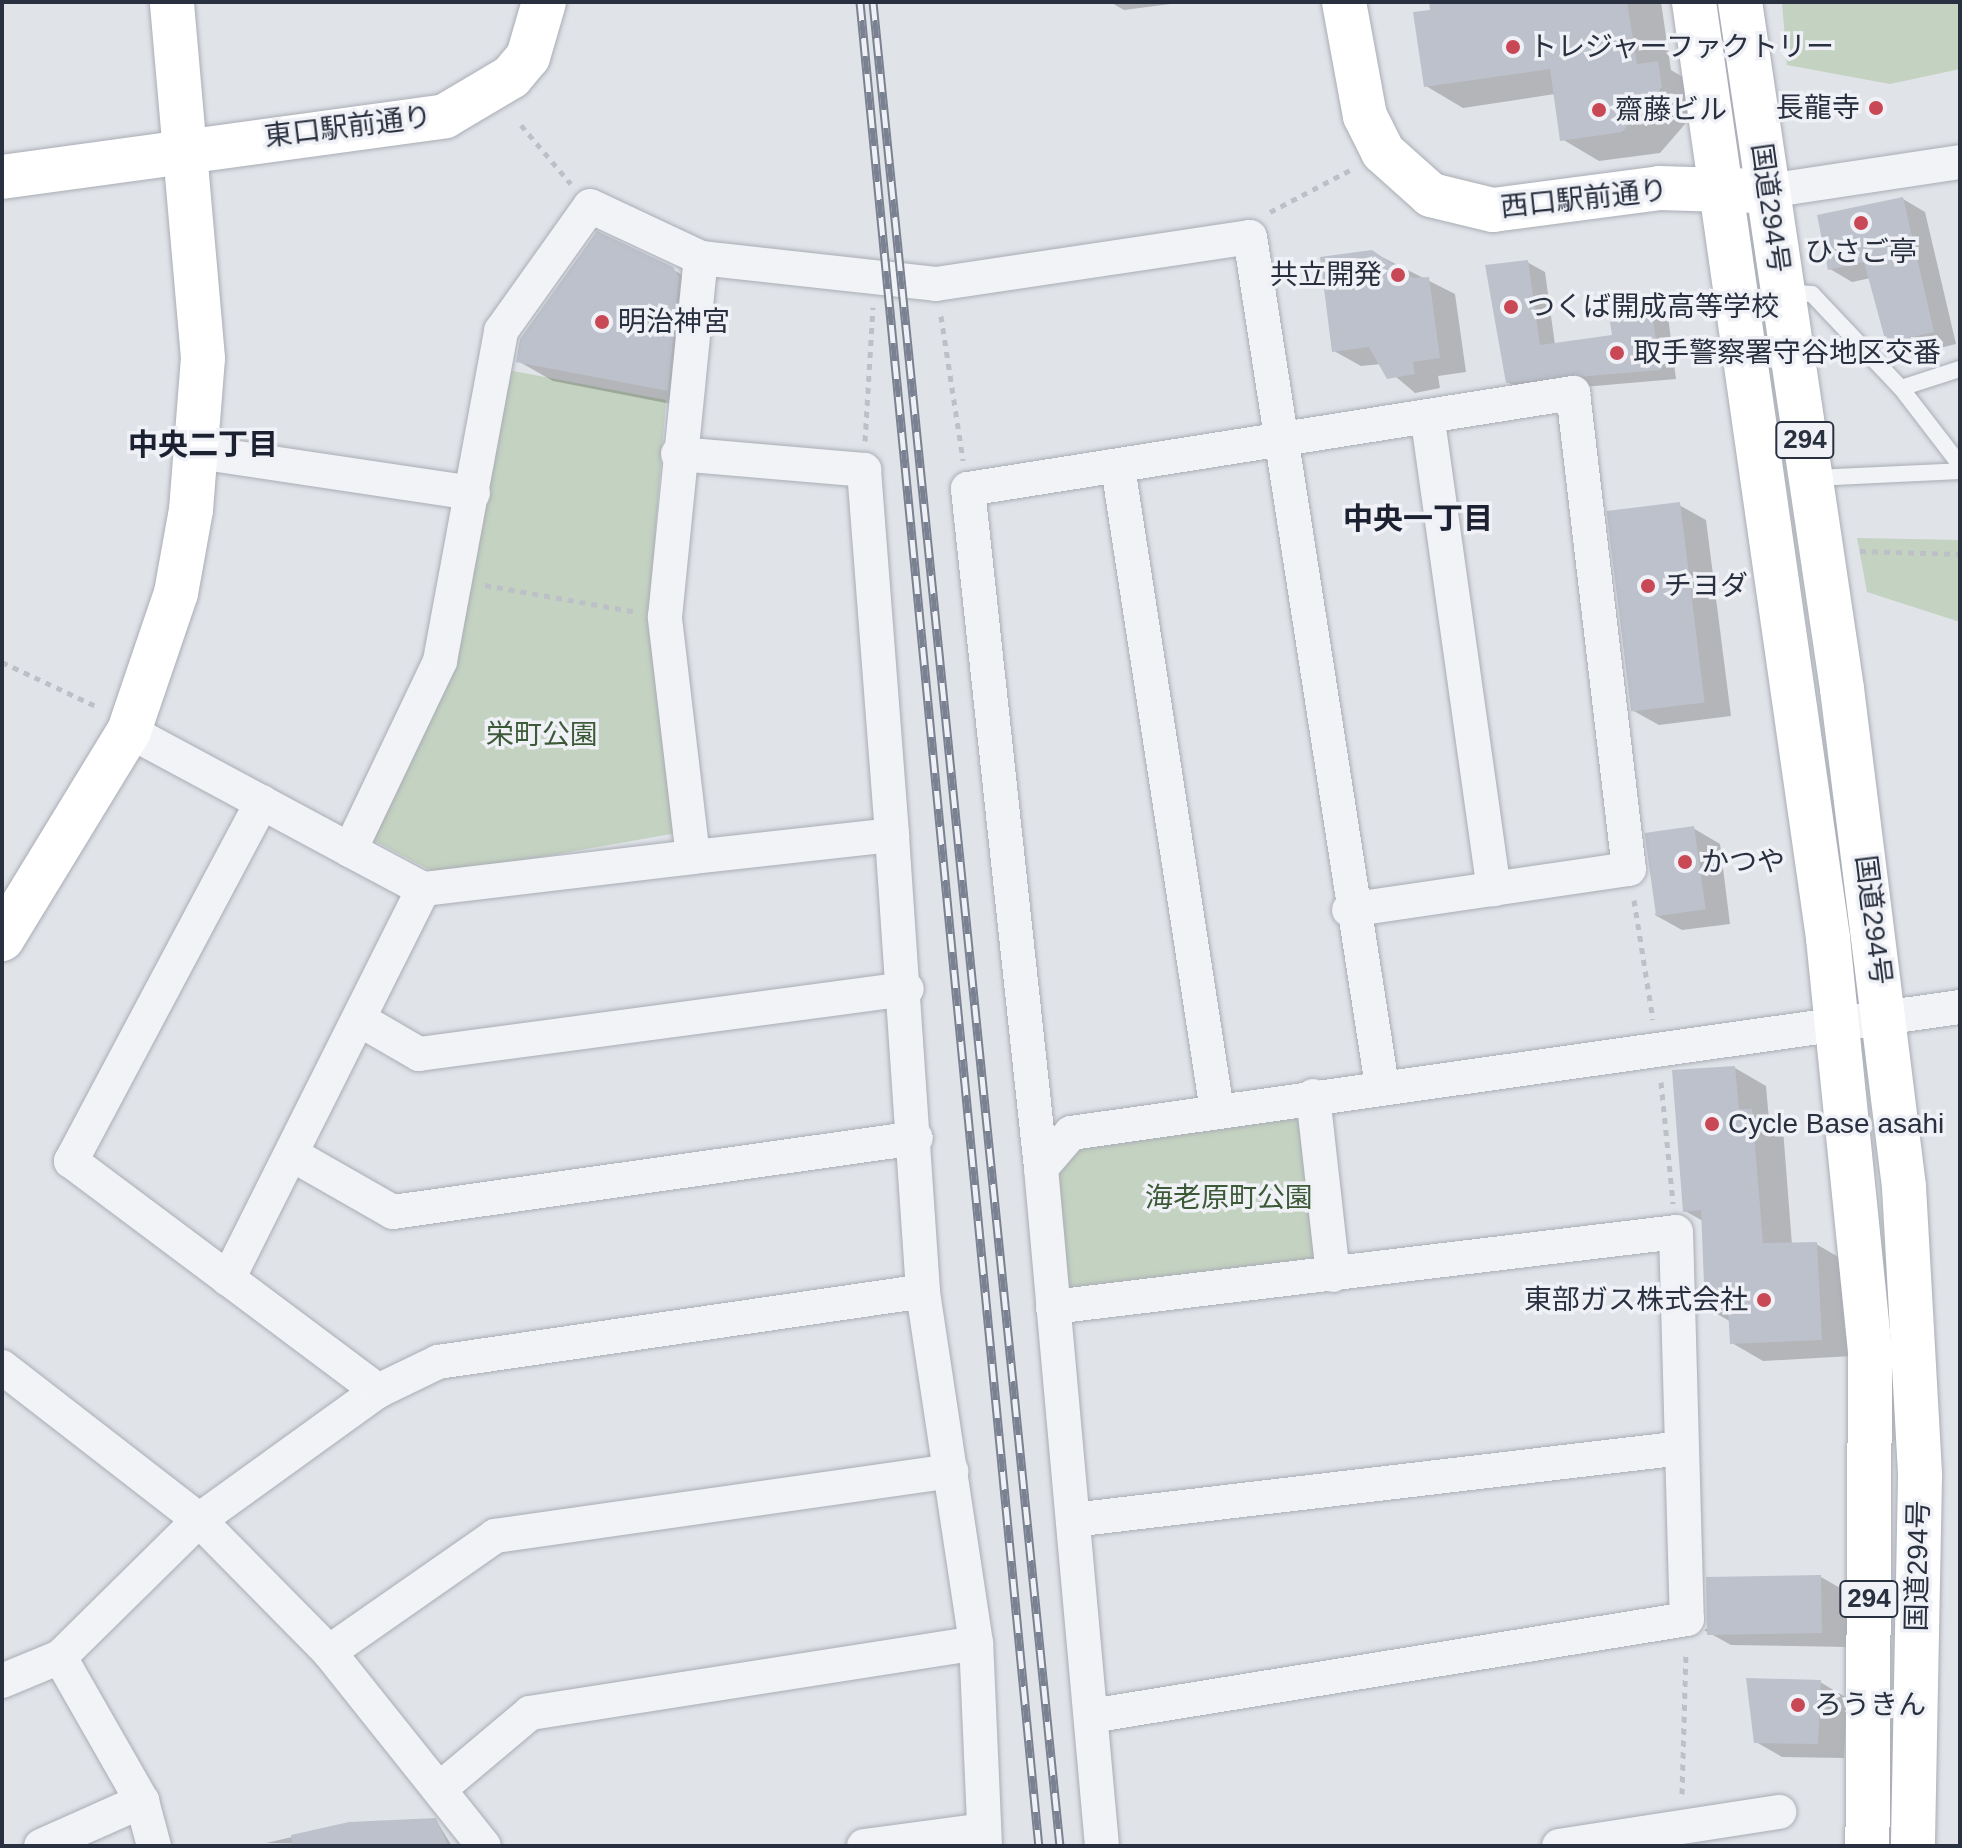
<!DOCTYPE html>
<html>
<head>
<meta charset="utf-8">
<style>
	body { margin:0 }
	#map { position:relative; width:1962px; height:1848px; overflow:hidden; background:#e0e3e8; font-family:Arial,"Noto Sans JP",sans-serif }
	div>[style] { position:absolute }
	.green>* { inset:0; background:#c4d2c1 }
	.shadow>* { inset:0; background:#0003 }
	.building>* { inset:0; background:#bdc1cb; transform-origin:0 0 }
	.path>* { height:5px; margin-top:-2.5px; transform-origin:0; background:repeating-linear-gradient(90deg,#bec0c7 0 6px,transparent 0 12px) }
	.roads { filter:drop-shadow(0 0 2px #a9adb5) drop-shadow(0 0 2px #a9adb5) }
	.lane>* { height:16px; margin:-8px; padding:0 8px; transform-origin:8px; border-radius:8px; background:#f2f3f7 }
	.street>* { height:34px; margin:-17px; padding:0 17px; transform-origin:17px; border-radius:17px; background:#f2f3f7 }
	.secondary>* { height:44px; margin:-22px; padding:0 22px; transform-origin:22px; border-radius:22px; background:#fff }
	.highway>* { height:44px; margin:-22px; padding:0 22px; transform-origin:22px; border-radius:22px; background:#fff }
	.rail>* { height:9px; margin-top:-4.5px; transform-origin:0; background:repeating-linear-gradient(90deg,#eff1f6 0 18px,#7a8191 0 36px); box-sizing:border-box; border-block:2px solid #7a8191 }
	.dots>* { width:22px; height:22px; translate:-50% -50%; box-sizing:border-box; border:4px solid #eff1f6; border-radius:50% }
	span { translate:-50% -50%; white-space:nowrap; text-align:center; line-height:1.15; -webkit-text-stroke:7px #eff1f6; paint-order:stroke }
	.shield-label span { padding:2px 6px; background:#eff1f6; border:2px solid; border-radius:6px; -webkit-text-stroke-width:0 }
	.shield-label { font-size:26px; color:#29303f; font-weight:700 }
	.poi-label { font-size:28px; color:#29303f }
	.left { translate:0 -50%; text-align:left }
	.right { translate:-100% -50%; text-align:right }
	.street-label { font-size:28px; color:#29303f }
	.park-label { font-size:28px; color:#3c5a37 }
	.neighbourhood-label { font-size:30px; color:#1b2130; font-weight:700 }
	.frame { position:absolute; inset:0; border:4px solid #29303f; pointer-events:none }
</style>
</head>
<body>
<div id="map">
	<div class="green">
		<i style="clip-path:polygon(1782px 2px,1960px 2px,1960px 69px,1890px 84px,1787px 65px)"></i>
		<i style="clip-path:polygon(503px 369px,666px 400px,648px 625px,677px 833px,439px 875px,363px 835px,447px 661px)"></i>
		<i style="clip-path:polygon(1857px 538px,1960px 540px,1960px 622px,1867px 592px)"></i>
		<i style="clip-path:polygon(1313px 1096px,1333px 1275px,1053px 1307px,1041px 1168px,1071px 1133px)"></i>
	</div>
	<div class="shadow">
		<i style="clip-path:polygon(1110px 2px,1186px 2px,1124px 10px)"></i>
		<i style="clip-path:polygon(1431px 2px,1661px 2px,1671px 70px,1695px 84px,1698px 109px,1660px 153px,1599px 161px,1562px 139px,1555px 94px,1463px 108px,1426px 86px)"></i>
		<i style="clip-path:polygon(1903px 199px,1925px 212px,1956px 344px,1911px 355px,1888px 342px,1871px 278px,1852px 282px,1830px 269px)"></i>
		<i style="clip-path:polygon(1372px 252px,1455px 294px,1466px 372px,1438px 376px,1440px 388px,1415px 393px,1381px 364px,1361px 366px,1334px 351px)"></i>
		<i style="clip-path:polygon(1527px 262px,1545px 272px,1555px 345px,1614px 337px,1650px 306px,1668px 316px,1676px 379px,1525px 392px,1507px 382px)"></i>
		<i style="clip-path:polygon(672px 269px,708px 290px,702px 410px,553px 381px,518px 361px)"></i>
		<i style="clip-path:polygon(1679px 505px,1706px 520px,1731px 716px,1659px 725px,1632px 710px)"></i>
		<i style="clip-path:polygon(1693px 828px,1720px 844px,1730px 924px,1682px 930px,1655px 915px)"></i>
		<i style="clip-path:polygon(1735px 1068px,1766px 1086px,1769px 1120px,1783px 1129px,1792px 1245px,1816px 1244px,1847px 1262px,1852px 1356px,1763px 1361px,1732px 1343px,1731px 1322px,1707px 1308px,1703px 1221px,1685px 1211px)"></i>
		<i style="clip-path:polygon(1821px 1577px,1847px 1592px,1847px 1647px,1731px 1645px,1704px 1630px)"></i>
		<i style="clip-path:polygon(1748px 1680px,1820px 1682px,1847px 1698px,1844px 1758px,1782px 1757px,1756px 1742px)"></i>
		<i style="clip-path:polygon(436px 1820px,452px 1846px,266px 1843px,349px 1824px)"></i>
	</div>
	<div class="building">
		<i style="clip-path:polygon(1429px 2px,1627px 2px,1637px 64px,1658px 61px,1662px 87px,1622px 132px,1560px 141px,1550px 69px,1424px 87px,1413px 12px,1430px 10px)"></i>
		<i style="clip-path:polygon(1903px 197px,1934px 332px,1886px 343px,1864px 262px,1828px 270px,1817px 215px)"></i>
		<i style="clip-path:polygon(597px 231px,673px 267px,679px 277px,668px 391px,516px 362px,520px 339px)"></i>
		<i style="clip-path:polygon(1372px 250px,1413px 278px,1429px 277px,1440px 358px,1413px 362px,1415px 374px,1387px 379px,1369px 347px,1332px 352px,1320px 257px)"></i>
		<i style="clip-path:polygon(1528px 260px,1540px 345px,1612px 335px,1608px 309px,1651px 304px,1660px 370px,1506px 383px,1485px 265px)"></i>
		<i style="left:1680px;top:502px;width:202px;height:74px;rotate:83deg"></i>
		<i style="left:1694px;top:826px;width:84px;height:50px;rotate:82deg"></i>
		<i style="clip-path:polygon(1735px 1066px,1739px 1109px,1752px 1109px,1763px 1243px,1817px 1242px,1822px 1340px,1730px 1344px,1728px 1307px,1705px 1309px,1701px 1210px,1683px 1212px,1672px 1070px)"></i>
		<i style="left:1821px;top:1575px;width:58px;height:115px;rotate:89deg"></i>
		<i style="clip-path:polygon(1746px 1678px,1821px 1680px,1818px 1744px,1754px 1743px)"></i>
		<i style="clip-path:polygon(436px 1818px,448px 1846px,292px 1846px,291px 1835px,349px 1822px)"></i>
	</div>
	<div class="path">
		<i style="left:521px;top:125px;width:77px;rotate:49.7deg"></i>
		<i style="left:1270px;top:212px;width:90px;rotate:-27.7deg"></i>
		<i style="left:941px;top:316px;width:146px;rotate:81.3deg"></i>
		<i style="left:865px;top:441px;width:134px;rotate:-86.6deg"></i>
		<i style="left:1860px;top:551px;width:100px;rotate:1.7deg"></i>
		<i style="left:485px;top:585px;width:153px;rotate:10.1deg"></i>
		<i style="left:2px;top:662px;width:106px;rotate:25.1deg"></i>
		<i style="left:1634px;top:900px;width:121px;rotate:81deg"></i>
		<i style="left:1661px;top:1082px;width:122px;rotate:84.3deg"></i>
		<i style="left:1682px;top:1794px;width:142px;rotate:-88.4deg"></i>
	</div>
	<div class="roads">
		<div class="lane">
			<i style="left:1784px;top:292px;width:28px;rotate:4deg"></i>
			<i style="left:1812px;top:294px;width:129px;rotate:46.6deg"></i>
			<i style="left:1901px;top:388px;width:97px;rotate:52.5deg"></i>
			<i style="left:1901px;top:388px;width:62px;rotate:-17.9deg"></i>
			<i style="left:1814px;top:478px;width:146px;rotate:-2.7deg"></i>
		</div>
		<div class="street">
			<i style="left:1768px;top:191px;width:194px;rotate:-8.6deg"></i>
			<i style="left:1428px;top:421px;width:473px;rotate:82deg"></i>
			<i style="left:198px;top:452px;width:278px;rotate:8.5deg"></i>
			<i style="left:678px;top:454px;width:187px;rotate:4.9deg"></i>
			<i style="left:864px;top:470px;width:366px;rotate:85.6deg"></i>
			<i style="left:1118px;top:467px;width:652px;rotate:81.26deg"></i>
			<i style="left:129px;top:731px;width:251px;rotate:28.3deg"></i>
			<i style="left:262px;top:802px;width:407px;rotate:118deg"></i>
			<i style="left:71px;top:1161px;width:384px;rotate:36.8deg"></i>
			<i style="left:693px;top:857px;width:272px;rotate:173.2deg"></i>
			<i style="left:423px;top:889px;width:83px;rotate:-151.9deg"></i>
			<i style="left:350px;top:850px;width:209px;rotate:-64.5deg"></i>
			<i style="left:440px;top:661px;width:336px;rotate:-79.5deg"></i>
			<i style="left:501px;top:331px;width:153px;rotate:-54.5deg"></i>
			<i style="left:590px;top:206px;width:123px;rotate:25.1deg"></i>
			<i style="left:362px;top:1021px;width:66px;rotate:30.1deg"></i>
			<i style="left:419px;top:1054px;width:492px;rotate:-7.6deg"></i>
			<i style="left:1313px;top:1096px;width:180px;rotate:83.6deg"></i>
			<i style="left:293px;top:1155px;width:115px;rotate:29.7deg"></i>
			<i style="left:393px;top:1212px;width:528px;rotate:-8.05deg"></i>
			<i style="left:1041px;top:1168px;width:683px;rotate:-96.14deg"></i>
			<i style="left:968px;top:489px;width:613px;rotate:-9.02deg"></i>
			<i style="left:1573px;top:393px;width:479px;rotate:83.3deg"></i>
			<i style="left:1629px;top:869px;width:283px;rotate:171.7deg"></i>
			<i style="left:228px;top:1279px;width:436px;rotate:-63.4deg"></i>
			<i style="left:1053px;top:1307px;width:627px;rotate:-6.86deg"></i>
			<i style="left:1676px;top:1232px;width:387px;rotate:88.4deg"></i>
			<i style="left:1687px;top:1619px;width:604px;rotate:170.76deg"></i>
			<i style="left:2px;top:1367px;width:249px;rotate:37.8deg"></i>
			<i style="left:199px;top:1520px;width:185px;rotate:45.4deg"></i>
			<i style="left:329px;top:1652px;width:248px;rotate:51.4deg"></i>
			<i style="left:1073px;top:1520px;width:613px;rotate:-6.74deg"></i>
			<i style="left:329px;top:1652px;width:203px;rotate:-34.9deg"></i>
			<i style="left:495px;top:1536px;width:461px;rotate:-8.1deg"></i>
			<i style="left:2px;top:1681px;width:63px;rotate:-22.5deg"></i>
			<i style="left:60px;top:1657px;width:195px;rotate:-44.6deg"></i>
			<i style="left:199px;top:1520px;width:221px;rotate:-35.8deg"></i>
			<i style="left:378px;top:1391px;width:67px;rotate:-25.8deg"></i>
			<i style="left:438px;top:1362px;width:490px;rotate:-8.3deg"></i>
			<i style="left:442px;top:1787px;width:115px;rotate:-40.1deg"></i>
			<i style="left:530px;top:1713px;width:451px;rotate:-8.9deg"></i>
			<i style="left:142px;top:1801px;width:47px;rotate:75.1deg"></i>
			<i style="left:41px;top:1846px;width:111px;rotate:-24deg"></i>
			<i style="left:142px;top:1801px;width:166px;rotate:-119.7deg"></i>
			<i style="left:864px;top:1846px;width:121px;rotate:-7.6deg"></i>
			<i style="left:985px;top:1846px;width:203px;rotate:-92.5deg"></i>
			<i style="left:976px;top:1643px;width:356px;rotate:-98.6deg"></i>
			<i style="left:923px;top:1291px;width:457px;rotate:-93.9deg"></i>
			<i style="left:892px;top:835px;width:200px;rotate:173.7deg"></i>
			<i style="left:693px;top:857px;width:242px;rotate:-96.7deg"></i>
			<i style="left:665px;top:617px;width:361px;rotate:-84.3deg"></i>
			<i style="left:701px;top:258px;width:236px;rotate:6.3deg"></i>
			<i style="left:936px;top:284px;width:317px;rotate:-8.5deg"></i>
			<i style="left:1250px;top:237px;width:859px;rotate:81.16deg"></i>
			<i style="left:1102px;top:1846px;width:681px;rotate:-95.14deg"></i>
			<i style="left:1041px;top:1168px;width:46px;rotate:-49.4deg"></i>
			<i style="left:1071px;top:1133px;width:898px;rotate:-8.07deg"></i>
			<i style="left:1559px;top:1846px;width:223px;rotate:-8.8deg"></i>
		</div>
		<div class="secondary">
			<i style="left:1344px;top:2px;width:116px;rotate:79.6deg"></i>
			<i style="left:1365px;top:116px;width:40px;rotate:63.4deg"></i>
			<i style="left:1383px;top:152px;width:64px;rotate:41.9deg"></i>
			<i style="left:1431px;top:195px;width:64px;rotate:13.6deg"></i>
			<i style="left:1493px;top:210px;width:167px;rotate:-7.5deg"></i>
			<i style="left:1659px;top:188px;width:101px;rotate:1.7deg"></i>
			<i style="left:2px;top:177px;width:447px;rotate:-7.8deg"></i>
			<i style="left:445px;top:116px;width:77px;rotate:-30.6deg"></i>
			<i style="left:511px;top:77px;width:26px;rotate:-50deg"></i>
			<i style="left:528px;top:57px;width:57px;rotate:-73.8deg"></i>
			<i style="left:2px;top:939px;width:244px;rotate:-58.6deg"></i>
			<i style="left:129px;top:731px;width:146px;rotate:-71.2deg"></i>
			<i style="left:176px;top:593px;width:84px;rotate:-79.8deg"></i>
			<i style="left:191px;top:510px;width:152px;rotate:-85.5deg"></i>
			<i style="left:203px;top:358px;width:357px;rotate:-95deg"></i>
		</div>
		<div class="highway">
			<i style="left:1694px;top:2px;width:946px;rotate:81.85deg"></i>
			<i style="left:1828px;top:938px;width:415px;rotate:84.2deg"></i>
			<i style="left:1870px;top:1351px;width:495px;rotate:90.3deg"></i>
			<i style="left:1740px;top:2px;width:695px;rotate:81.55deg"></i>
			<i style="left:1842px;top:689px;width:502px;rotate:82.9deg"></i>
			<i style="left:1904px;top:1187px;width:290px;rotate:86.8deg"></i>
			<i style="left:1920px;top:1477px;width:369px;rotate:91.1deg"></i>
		</div>
	</div>
	<div class="rail">
		<i style="left:860px;top:2px;width:1853px;rotate:84.46deg"></i>
		<i style="left:873px;top:2px;width:1853px;rotate:84.21deg"></i>
	</div>
	<div class="dots">
		<i style="left:1513px;top:47px;background:#c94855"></i>
		<i style="left:1876px;top:108px;background:#c94855"></i>
		<i style="left:1599px;top:110px;background:#c94855"></i>
		<i style="left:1861px;top:223px;background:#c94855"></i>
		<i style="left:1398px;top:275px;background:#c94855"></i>
		<i style="left:1511px;top:307px;background:#c94855"></i>
		<i style="left:602px;top:322px;background:#c94855"></i>
		<i style="left:1617px;top:353px;background:#c94855"></i>
		<i style="left:1648px;top:586px;background:#c94855"></i>
		<i style="left:1685px;top:862px;background:#c94855"></i>
		<i style="left:1712px;top:1124px;background:#c94855"></i>
		<i style="left:1764px;top:1300px;background:#c94855"></i>
		<i style="left:1798px;top:1705px;background:#c94855"></i>
	</div>
	<div class="shield-label">
		<span style="left:1805px;top:440px">294</span>
		<span style="left:1869px;top:1599px">294</span>
	</div>
	<div class="poi-label">
		<span class="left" style="left:1529px;top:47px">トレジャーファクトリー</span>
		<span class="right" style="left:1860px;top:108px">長龍寺</span>
		<span class="left" style="left:1615px;top:110px">齋藤ビル</span>
		<span style="left:1861px;top:252px">ひさご亭</span>
		<span class="right" style="left:1382px;top:275px">共立開発</span>
		<span class="left" style="left:1527px;top:307px">つくば開成高等学校</span>
		<span class="left" style="left:618px;top:322px">明治神宮</span>
		<span class="left" style="left:1633px;top:353px">取手警察署守谷地区交番</span>
		<span class="left" style="left:1664px;top:586px">チヨダ</span>
		<span class="left" style="left:1701px;top:862px">かつや</span>
		<span class="left" style="left:1728px;top:1124px">Cycle Base asahi</span>
		<span class="right" style="left:1748px;top:1300px">東部ガス株式会社</span>
		<span class="left" style="left:1814px;top:1705px">ろうきん</span>
	</div>
	<div class="street-label">
		<span style="left:348px;top:127px;rotate:-7deg">東口駅前通り</span>
		<span style="left:1584px;top:199px;rotate:-6deg">西口駅前通り</span>
		<span style="left:1770px;top:208px;rotate:82deg">国道294号</span>
		<span style="left:1873px;top:920px;rotate:83deg">国道294号</span>
		<span style="left:1918px;top:1566px;rotate:-89deg">国道294号</span>
	</div>
	<div class="park-label">
		<span style="left:542px;top:735px">栄町公園</span>
		<span style="left:1229px;top:1198px">海老原町公園</span>
	</div>
	<div class="neighbourhood-label">
		<span style="left:203px;top:445px">中央二丁目</span>
		<span style="left:1418px;top:519px">中央一丁目</span>
	</div>
	<div class="frame"></div>
</div>
</body>
</html>
